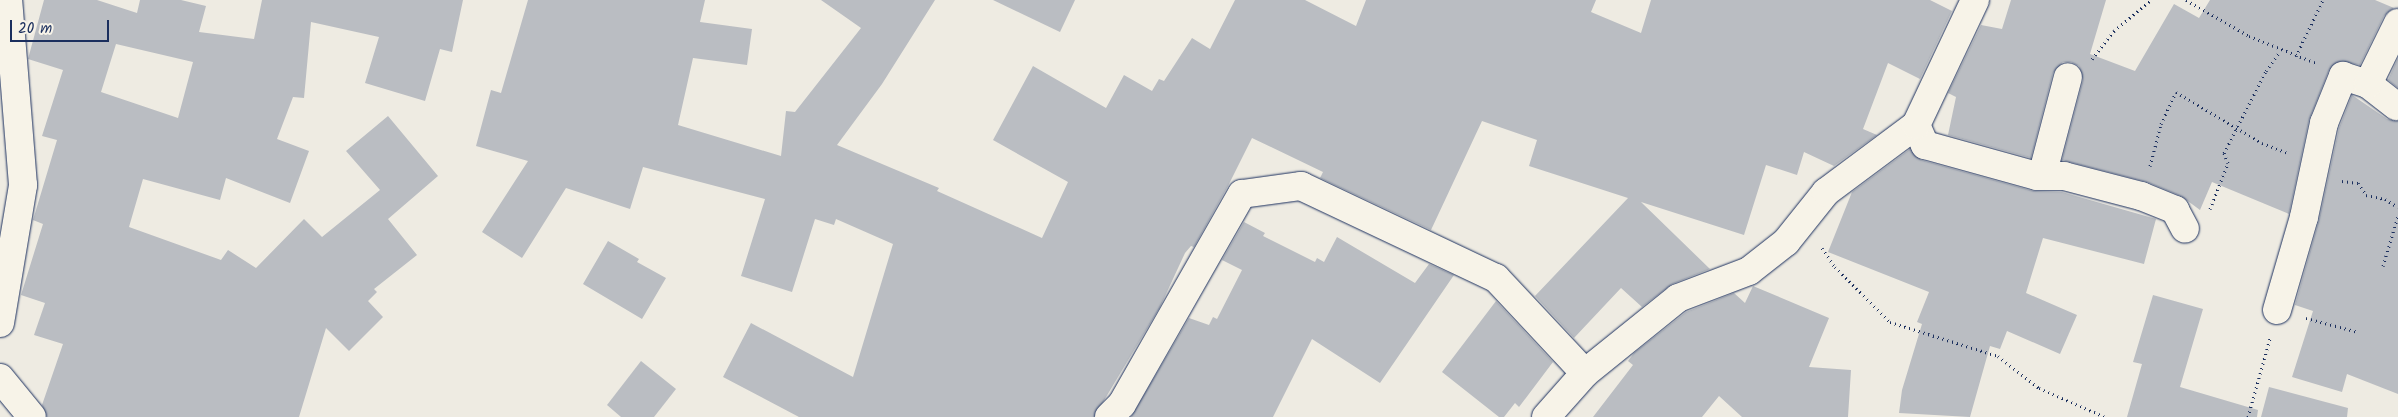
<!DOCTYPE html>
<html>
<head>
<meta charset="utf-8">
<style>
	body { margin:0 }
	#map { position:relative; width:2398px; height:417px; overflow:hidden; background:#eeebe2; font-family:Kalam,sans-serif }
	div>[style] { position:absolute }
	.building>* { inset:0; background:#babdc2 }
	.path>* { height:3px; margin-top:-1.5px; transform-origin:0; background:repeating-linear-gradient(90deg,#1b2f5e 0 1px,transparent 0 5px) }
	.roads { filter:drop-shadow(0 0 1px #1b2f5e) drop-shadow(0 0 1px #1b2f5e) }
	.minor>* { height:28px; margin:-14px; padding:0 14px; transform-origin:14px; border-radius:14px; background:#f7f3e8 }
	span { translate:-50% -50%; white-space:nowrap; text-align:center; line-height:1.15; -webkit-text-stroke:5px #f7f3e8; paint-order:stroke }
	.scale { position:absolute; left:10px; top:20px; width:99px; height:22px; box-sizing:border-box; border:2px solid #1b2f5e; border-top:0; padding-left:6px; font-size:15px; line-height:18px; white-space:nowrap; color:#1b2f5e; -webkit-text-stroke:4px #f7f3e8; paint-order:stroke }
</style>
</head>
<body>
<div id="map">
	<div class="building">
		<i style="clip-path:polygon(evenodd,44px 0,97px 0,137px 13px,140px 0,181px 0,206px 6px,199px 32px,254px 39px,262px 0,463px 0,452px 52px,440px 49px,425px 101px,365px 83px,379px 37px,311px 22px,304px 98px,293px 97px,277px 139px,309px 151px,290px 203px,226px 178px,220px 200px,143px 179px,129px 227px,221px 260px,228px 250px,256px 268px,304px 219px,322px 237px,380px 190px,346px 151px,388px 116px,438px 176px,388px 219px,417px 255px,374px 289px,377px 292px,368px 301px,383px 317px,349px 351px,326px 328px,299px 417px,47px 417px,42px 405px,63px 344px,34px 335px,45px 303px,21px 295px,43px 224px,33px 220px,57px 140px,42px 136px,63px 70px,28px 59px,44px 0,116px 44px,193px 62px,178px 118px,101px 92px,116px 44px)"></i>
		<i style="clip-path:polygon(528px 0,705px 0,700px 22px,752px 29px,747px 65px,693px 58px,678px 125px,781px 156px,786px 111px,795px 112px,861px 28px,821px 0,935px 0,882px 84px,837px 145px,939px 188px,937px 191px,1042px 238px,1068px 182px,993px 140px,1033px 66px,1106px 108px,1124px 75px,1152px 91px,1159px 79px,1164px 81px,1192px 38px,1210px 49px,1235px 0,1305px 0,1356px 26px,1366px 0,1596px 0,1591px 12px,1641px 33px,1651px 0,1930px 0,1952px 11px,1920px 79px,1888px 63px,1863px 129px,1877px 135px,1834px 166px,1804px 152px,1797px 175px,1766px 165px,1744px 235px,1641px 202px,1710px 269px,1672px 284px,1642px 307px,1621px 288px,1574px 338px,1535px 296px,1628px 198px,1529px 166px,1537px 140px,1482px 121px,1431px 230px,1320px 178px,1323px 172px,1252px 138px,1228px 186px,1194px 247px,1191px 246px,1185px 253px,1160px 307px,1094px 417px,799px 417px,723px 377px,751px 323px,853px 377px,893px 244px,836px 219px,834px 225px,815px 219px,792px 292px,741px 276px,765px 199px,643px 167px,630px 209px,566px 188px,522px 258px,482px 232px,528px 161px,476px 146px,491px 90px,501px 93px)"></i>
		<i style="clip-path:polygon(993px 0,1075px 0,1060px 32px)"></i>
		<i style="clip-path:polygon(2011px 0,2106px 0,2090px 54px,2135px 71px,2174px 4px,2199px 18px,2210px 0,2375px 0,2394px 8px,2384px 16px,2360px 65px,2341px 61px,2329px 70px,2309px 120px,2289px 214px,2212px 182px,2200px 210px,2181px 196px,2147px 182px,2062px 160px,2083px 80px,2079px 66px,2071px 62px,2063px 62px,2053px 73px,2031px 158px,1948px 135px,1956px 97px,1948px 93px,1981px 25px,2002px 29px)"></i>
		<i style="clip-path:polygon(2398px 58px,2398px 88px,2388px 80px)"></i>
		<i style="clip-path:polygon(2352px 95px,2387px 119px,2398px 121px,2398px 394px,2347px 374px,2342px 392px,2292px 377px,2313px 311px,2295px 305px,2319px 220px,2339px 128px)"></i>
		<i style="clip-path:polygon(1910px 149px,1921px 160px,2033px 191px,2062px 192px,2156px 219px,2144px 264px,2043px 238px,2026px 293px,2077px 315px,2060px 354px,2007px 331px,2000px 349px,1990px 346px,1970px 417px,1899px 413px,1902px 390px,1922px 324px,1917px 322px,1929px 292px,1828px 252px,1852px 192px)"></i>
		<i style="clip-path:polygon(1244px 222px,1265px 233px,1263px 236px,1315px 262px,1317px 258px,1324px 262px,1337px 237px,1415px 283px,1429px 264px,1454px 275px,1380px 383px,1312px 339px,1273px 417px,1131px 417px,1189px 318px,1209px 325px,1213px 317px,1217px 319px,1242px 270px,1222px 260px)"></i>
		<i style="clip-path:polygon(608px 241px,639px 259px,637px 262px,666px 278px,642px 319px,583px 284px)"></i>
		<i style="clip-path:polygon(1753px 286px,1829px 318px,1809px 367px,1851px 370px,1848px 417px,1742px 417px,1719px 396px,1702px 417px,1593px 417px,1633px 365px,1628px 361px,1634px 353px,1686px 312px,1734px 293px,1745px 303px)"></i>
		<i style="clip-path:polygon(2153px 295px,2203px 309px,2180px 387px,2258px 410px,2257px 417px,2127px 417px,2142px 364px,2133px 362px)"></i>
		<i style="clip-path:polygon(1496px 301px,1553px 362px,1519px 407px,1515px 403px,1504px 417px,1499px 417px,1442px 372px)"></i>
		<i style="clip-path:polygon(641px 361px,676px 389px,654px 417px,621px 417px,607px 405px)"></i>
		<i style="clip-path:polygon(2269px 387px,2348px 408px,2347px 417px,2261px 417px)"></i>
	</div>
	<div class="path">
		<i style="left:2186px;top:0;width:73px;rotate:29.7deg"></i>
		<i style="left:2249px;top:36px;width:72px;rotate:21.9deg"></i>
		<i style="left:2296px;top:56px;width:62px;rotate:-64.3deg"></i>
		<i style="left:2092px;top:59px;width:36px;rotate:-52deg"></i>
		<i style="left:2114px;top:31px;width:48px;rotate:-40deg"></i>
		<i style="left:2150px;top:166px;width:43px;rotate:-75.3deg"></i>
		<i style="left:2161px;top:124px;width:35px;rotate:-65deg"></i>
		<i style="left:2176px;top:92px;width:100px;rotate:30.7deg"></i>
		<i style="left:2262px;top:143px;width:26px;rotate:21deg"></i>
		<i style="left:2342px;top:181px;width:16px;rotate:7deg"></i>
		<i style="left:2358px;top:183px;width:14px;rotate:56deg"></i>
		<i style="left:2366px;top:195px;width:19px;rotate:12deg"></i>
		<i style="left:2385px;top:199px;width:15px;rotate:32deg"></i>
		<i style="left:2210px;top:209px;width:49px;rotate:-68.6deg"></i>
		<i style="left:2228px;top:163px;width:11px;rotate:-112deg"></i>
		<i style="left:2224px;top:153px;width:92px;rotate:-62.9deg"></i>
		<i style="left:2266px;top:71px;width:24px;rotate:-55deg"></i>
		<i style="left:1822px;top:248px;width:23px;rotate:56deg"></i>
		<i style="left:1835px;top:267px;width:78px;rotate:45deg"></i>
		<i style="left:1890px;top:322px;width:113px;rotate:17.5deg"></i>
		<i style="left:1998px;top:356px;width:52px;rotate:38deg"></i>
		<i style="left:2039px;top:388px;width:72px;rotate:23.7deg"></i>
		<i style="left:2383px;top:266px;width:52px;rotate:-73.3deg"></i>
		<i style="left:2306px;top:318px;width:54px;rotate:15.1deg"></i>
		<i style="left:2248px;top:417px;width:82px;rotate:-74.4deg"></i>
	</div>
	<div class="roads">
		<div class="minor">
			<i style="left:2368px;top:84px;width:36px;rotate:38deg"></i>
			<i style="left:1916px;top:125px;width:22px;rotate:66deg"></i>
			<i style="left:1925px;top:145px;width:116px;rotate:15.5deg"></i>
			<i style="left:2037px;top:176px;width:27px"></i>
			<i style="left:2064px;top:176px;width:80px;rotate:14.6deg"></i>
			<i style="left:2141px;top:196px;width:37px;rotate:22deg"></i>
			<i style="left:2175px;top:210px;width:21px;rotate:62deg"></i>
			<i style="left:2042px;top:176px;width:102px;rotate:-75.3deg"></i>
			<i style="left:2277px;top:310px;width:97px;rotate:-73.8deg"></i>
			<i style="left:2304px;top:217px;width:96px;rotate:-78deg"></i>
			<i style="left:2324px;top:123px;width:51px;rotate:-68deg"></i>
			<i style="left:2343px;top:76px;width:26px;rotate:18deg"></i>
			<i style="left:2368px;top:84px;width:68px;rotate:-63.8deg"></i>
			<i style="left:0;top:323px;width:140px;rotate:-80.5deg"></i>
			<i style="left:23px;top:185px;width:186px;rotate:-94.6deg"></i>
			<i style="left:0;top:378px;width:50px;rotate:50.6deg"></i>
			<i style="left:1109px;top:417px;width:18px;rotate:-45deg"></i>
			<i style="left:1122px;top:404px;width:242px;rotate:-60.3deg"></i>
			<i style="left:1242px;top:194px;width:60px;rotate:-7.7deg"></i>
			<i style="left:1301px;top:186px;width:216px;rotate:25.3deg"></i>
			<i style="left:1496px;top:278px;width:130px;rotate:46.9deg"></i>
			<i style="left:1546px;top:417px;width:59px;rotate:-48.4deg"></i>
			<i style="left:1585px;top:373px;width:119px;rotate:-38.9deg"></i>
			<i style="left:1678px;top:298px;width:76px;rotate:-20.8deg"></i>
			<i style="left:1749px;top:271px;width:47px;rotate:-38.1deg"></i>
			<i style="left:1786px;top:242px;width:64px;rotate:-51.3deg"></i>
			<i style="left:1826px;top:192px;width:112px;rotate:-36.7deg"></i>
			<i style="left:1916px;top:125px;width:138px;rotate:-64.7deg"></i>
		</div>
	</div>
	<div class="scale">20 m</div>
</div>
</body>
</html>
